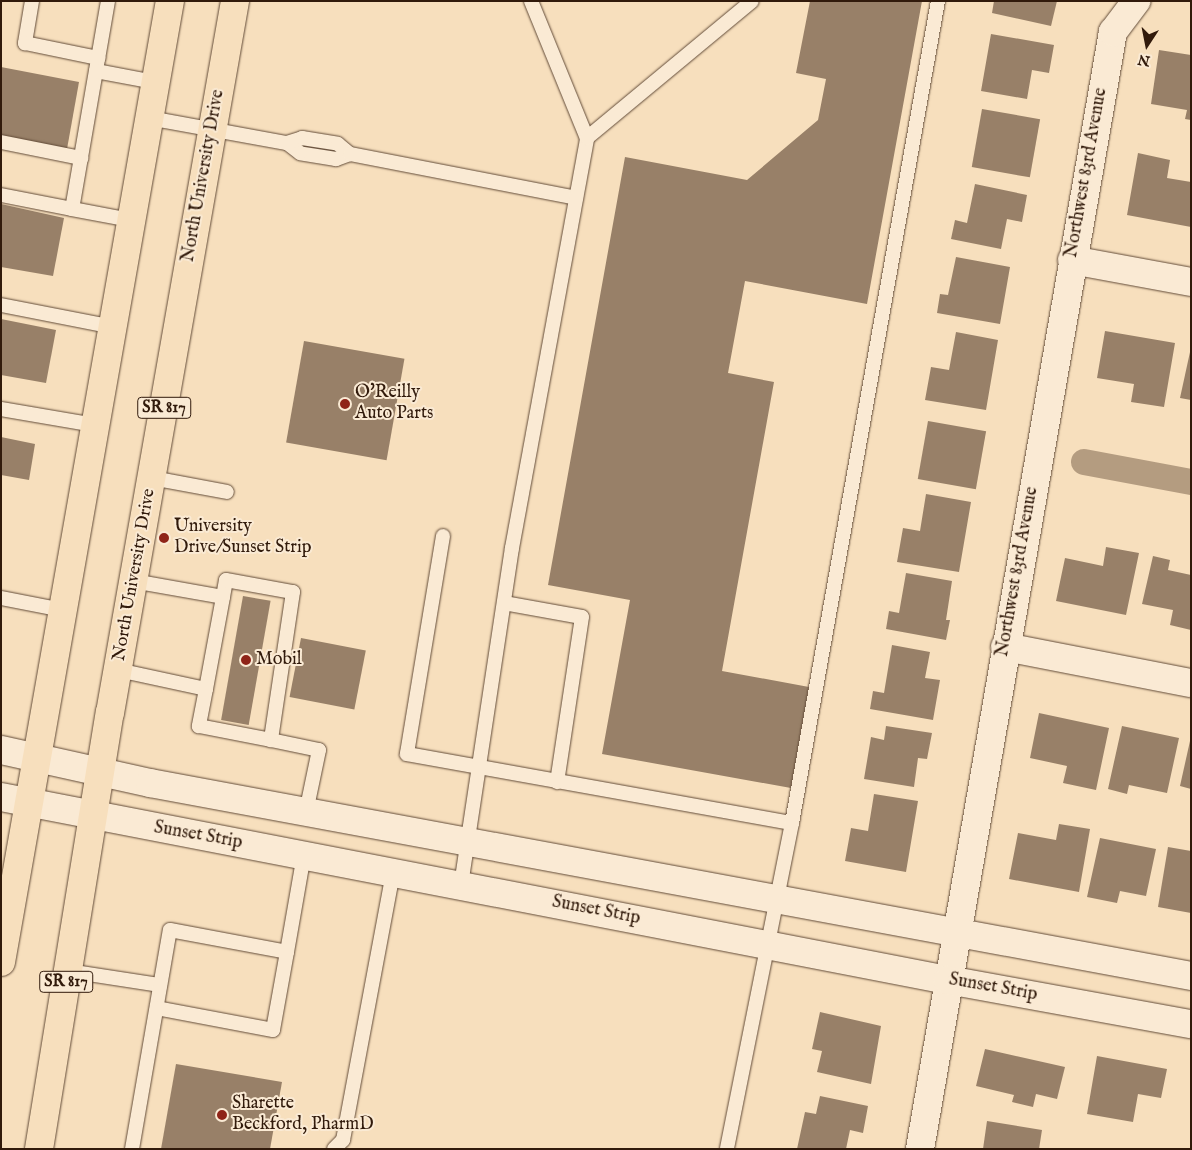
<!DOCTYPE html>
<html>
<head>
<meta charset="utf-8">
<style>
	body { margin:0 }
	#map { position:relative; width:1192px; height:1150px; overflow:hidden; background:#f7dfbd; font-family:"IM FELL English",serif }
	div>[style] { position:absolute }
	.canal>* { height:26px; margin:-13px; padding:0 13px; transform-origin:13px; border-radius:13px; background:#b49c80 }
	.building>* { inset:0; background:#988068; transform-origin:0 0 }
	.roads { filter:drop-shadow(0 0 1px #624b38) drop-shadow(0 0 1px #624b38) }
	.service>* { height:14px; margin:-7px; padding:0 7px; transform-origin:7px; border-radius:7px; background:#faead4 }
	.minor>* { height:28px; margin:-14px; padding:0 14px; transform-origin:14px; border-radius:14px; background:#faead4 }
	.tertiary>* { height:28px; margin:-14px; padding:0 14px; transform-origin:14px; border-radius:14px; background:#faead4 }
	.primary>* { height:28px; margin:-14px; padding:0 14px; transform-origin:14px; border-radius:14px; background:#f7dfbd }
	.dots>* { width:14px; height:14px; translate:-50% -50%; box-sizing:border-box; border:2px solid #faead4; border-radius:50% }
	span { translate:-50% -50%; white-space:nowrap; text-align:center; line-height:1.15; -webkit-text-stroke:4px #faead4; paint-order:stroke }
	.shield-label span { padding:1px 4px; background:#faead4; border:1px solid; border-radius:4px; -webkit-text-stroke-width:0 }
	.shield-label { font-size:16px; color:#311a0b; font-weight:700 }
	.street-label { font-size:18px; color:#311a0b }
	.poi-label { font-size:18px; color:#311a0b }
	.left { translate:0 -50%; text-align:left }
	.frame { position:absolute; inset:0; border:2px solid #311a0b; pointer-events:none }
	.north { position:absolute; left:1122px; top:20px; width:50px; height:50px; -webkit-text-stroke:4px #faead4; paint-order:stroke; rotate:191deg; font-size:14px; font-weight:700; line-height:20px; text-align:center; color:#311a0b }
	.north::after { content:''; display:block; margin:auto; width:18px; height:22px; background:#311a0b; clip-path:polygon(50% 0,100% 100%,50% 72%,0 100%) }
</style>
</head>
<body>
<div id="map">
	<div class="canal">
		<i style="left:1084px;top:462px;width:109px;rotate:10.6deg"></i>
	</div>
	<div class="building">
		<i style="clip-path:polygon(810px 1px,922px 1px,867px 304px,745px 281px,728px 373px,774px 382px,722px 671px,809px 687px,791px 788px,602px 754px,630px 600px,548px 585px,625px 157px,747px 180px,818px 120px,826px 79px,796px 73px)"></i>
		<i style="clip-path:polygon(994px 1px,1057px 1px,1051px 26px,992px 13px)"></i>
		<i style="clip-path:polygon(991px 34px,1054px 45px,1049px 73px,1032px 70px,1027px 99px,981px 91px)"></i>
		<i style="clip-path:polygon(1159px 50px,1191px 55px,1191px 120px,1185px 119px,1187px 110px,1151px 104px)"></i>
		<i style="clip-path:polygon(1px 67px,79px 82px,67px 149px,1px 137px)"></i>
		<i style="left:982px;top:109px;width:59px;height:59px;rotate:10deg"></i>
		<i style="clip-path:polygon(1138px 153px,1170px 160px,1167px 178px,1191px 182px,1191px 227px,1127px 215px)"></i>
		<i style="clip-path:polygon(975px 184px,1027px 195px,1022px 222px,1007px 219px,1001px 249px,951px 239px,955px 220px,967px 223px)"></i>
		<i style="clip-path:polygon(1px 204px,64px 218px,53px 276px,1px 267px)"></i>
		<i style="clip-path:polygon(956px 257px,1010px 267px,1000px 324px,937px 313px,940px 294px,948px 295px)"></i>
		<i style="clip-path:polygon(1px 319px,56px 330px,46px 383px,1px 375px)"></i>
		<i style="clip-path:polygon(1105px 331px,1175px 343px,1164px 407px,1131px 402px,1134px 384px,1097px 378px)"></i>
		<i style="clip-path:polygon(956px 332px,998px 340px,986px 410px,925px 400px,931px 367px,949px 370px)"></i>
		<i style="left:304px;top:341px;width:102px;height:103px;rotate:10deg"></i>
		<i style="clip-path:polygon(1190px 352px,1191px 352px,1191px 400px,1180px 398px)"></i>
		<i style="left:928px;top:421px;width:59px;height:59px;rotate:10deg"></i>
		<i style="clip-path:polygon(1px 437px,35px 444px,29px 480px,1px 475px)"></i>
		<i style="clip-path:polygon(926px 494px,971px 502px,959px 572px,897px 562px,903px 528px,920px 531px)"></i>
		<i style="clip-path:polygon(1106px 547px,1139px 553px,1126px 615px,1056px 601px,1065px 558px,1103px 566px)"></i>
		<i style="clip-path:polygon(1153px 556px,1170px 560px,1168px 570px,1191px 575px,1191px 630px,1170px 625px,1173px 610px,1142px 604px)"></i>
		<i style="clip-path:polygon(906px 573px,952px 581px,946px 620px,950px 620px,946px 640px,886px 629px,889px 611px,899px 613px)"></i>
		<i style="left:243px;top:596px;width:28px;height:126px;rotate:10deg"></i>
		<i style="left:301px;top:638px;width:66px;height:60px;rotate:11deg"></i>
		<i style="clip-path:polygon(892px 645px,930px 652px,925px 678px,940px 680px,933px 720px,870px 709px,873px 691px,884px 693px)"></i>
		<i style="clip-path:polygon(1039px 713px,1109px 728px,1096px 790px,1063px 783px,1067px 766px,1030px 758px)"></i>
		<i style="clip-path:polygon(886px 726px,932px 733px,927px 759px,918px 758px,914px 787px,864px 779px,871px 737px,884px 740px)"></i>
		<i style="clip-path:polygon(1122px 726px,1179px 738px,1167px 793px,1129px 785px,1127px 794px,1108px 789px)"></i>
		<i style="clip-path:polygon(1190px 741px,1191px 741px,1191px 789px,1180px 786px)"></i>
		<i style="clip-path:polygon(874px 794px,918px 801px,906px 872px,845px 861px,851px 828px,868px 831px)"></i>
		<i style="clip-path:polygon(1059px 824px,1090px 829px,1079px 892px,1009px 879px,1018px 833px,1056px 840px)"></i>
		<i style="clip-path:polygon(1100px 838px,1156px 849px,1146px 896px,1120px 891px,1117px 903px,1087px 897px)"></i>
		<i style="clip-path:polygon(1168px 847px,1191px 851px,1191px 913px,1158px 907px)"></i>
		<i style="clip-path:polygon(820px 1012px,881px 1026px,871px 1084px,817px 1072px,822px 1051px,812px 1049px)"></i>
		<i style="clip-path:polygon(985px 1049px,1065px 1067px,1057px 1099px,1036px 1094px,1033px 1107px,1012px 1102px,1014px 1095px,976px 1086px)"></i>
		<i style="clip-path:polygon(1097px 1056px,1167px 1069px,1161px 1098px,1138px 1094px,1133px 1122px,1087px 1114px)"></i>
		<i style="clip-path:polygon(176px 1064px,282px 1082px,270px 1149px,161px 1149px)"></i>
		<i style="clip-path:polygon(820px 1096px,868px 1106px,863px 1133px,850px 1130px,846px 1149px,797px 1149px,805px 1112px,816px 1114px)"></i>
		<i style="clip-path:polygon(987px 1121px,1042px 1130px,1039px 1149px,983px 1149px)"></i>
	</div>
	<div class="roads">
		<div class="service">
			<i style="left:32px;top:1px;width:43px;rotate:99.5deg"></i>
			<i style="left:25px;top:43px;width:75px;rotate:11.6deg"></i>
			<i style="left:108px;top:1px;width:211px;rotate:99.8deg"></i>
			<i style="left:72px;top:209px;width:60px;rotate:10.6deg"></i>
			<i style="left:531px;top:1px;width:148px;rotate:67.8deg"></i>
			<i style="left:96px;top:71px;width:60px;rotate:10.6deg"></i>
			<i style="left:149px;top:118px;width:140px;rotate:10.3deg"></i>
			<i style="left:1px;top:142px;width:82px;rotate:11.3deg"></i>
			<i style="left:350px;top:154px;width:15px;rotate:160deg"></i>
			<i style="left:336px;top:159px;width:36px;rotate:-171deg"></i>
			<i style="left:300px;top:153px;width:16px;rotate:-142deg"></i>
			<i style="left:287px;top:143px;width:16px;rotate:-18deg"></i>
			<i style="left:302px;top:138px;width:36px;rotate:9deg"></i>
			<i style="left:338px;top:144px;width:16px;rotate:40deg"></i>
			<i style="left:350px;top:154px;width:230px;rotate:11deg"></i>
			<i style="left:1px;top:195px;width:72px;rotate:11.2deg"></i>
			<i style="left:1px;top:305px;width:114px;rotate:11.1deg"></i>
			<i style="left:1px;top:409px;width:95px;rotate:9.7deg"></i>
			<i style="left:152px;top:478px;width:76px;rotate:10.6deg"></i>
			<i style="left:443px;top:536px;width:221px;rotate:99.4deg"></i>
			<i style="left:407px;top:754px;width:391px;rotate:10.2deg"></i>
			<i style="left:792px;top:823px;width:332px;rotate:101.3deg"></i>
			<i style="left:133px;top:581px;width:91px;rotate:10.1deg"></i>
			<i style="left:223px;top:597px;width:17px;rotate:-80deg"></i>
			<i style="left:226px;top:580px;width:68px;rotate:10.2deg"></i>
			<i style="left:293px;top:592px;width:150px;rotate:98.5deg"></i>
			<i style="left:271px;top:740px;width:49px;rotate:11.8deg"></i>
			<i style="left:319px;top:750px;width:63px;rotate:101.8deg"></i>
			<i style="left:1px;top:598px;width:63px;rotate:11deg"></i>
			<i style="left:504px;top:603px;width:79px;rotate:10.2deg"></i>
			<i style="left:582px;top:617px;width:167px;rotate:98.6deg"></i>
			<i style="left:118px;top:670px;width:90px;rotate:12.2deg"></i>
			<i style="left:206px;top:689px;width:94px;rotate:-79.5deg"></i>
			<i style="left:206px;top:689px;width:38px;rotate:101deg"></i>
			<i style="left:199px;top:726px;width:73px;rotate:11deg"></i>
			<i style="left:792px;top:823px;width:835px;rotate:-79.93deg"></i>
			<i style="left:461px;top:885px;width:341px;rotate:-81.4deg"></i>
			<i style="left:512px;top:548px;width:417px;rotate:-79.6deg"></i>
			<i style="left:587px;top:138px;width:214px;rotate:-39.7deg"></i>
			<i style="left:287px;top:952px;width:98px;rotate:-80.1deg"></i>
			<i style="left:68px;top:971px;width:93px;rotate:8.7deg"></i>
			<i style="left:132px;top:1149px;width:222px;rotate:-80.2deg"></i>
			<i style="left:170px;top:930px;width:119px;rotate:10.6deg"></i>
			<i style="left:287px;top:952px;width:79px;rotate:100.2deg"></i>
			<i style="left:273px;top:1030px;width:118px;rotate:-169.3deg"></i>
			<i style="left:334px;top:1149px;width:13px;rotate:-45deg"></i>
			<i style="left:343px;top:1140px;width:273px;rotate:-79.4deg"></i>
		</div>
		<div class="minor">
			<i style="left:1072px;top:260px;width:121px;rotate:10.5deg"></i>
			<i style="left:1005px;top:647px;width:189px;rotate:11deg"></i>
			<i style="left:920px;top:1149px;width:1134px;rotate:-80.2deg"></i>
			<i style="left:1113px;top:32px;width:39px;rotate:-53deg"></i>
		</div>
		<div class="tertiary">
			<i style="left:1px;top:750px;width:153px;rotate:12.5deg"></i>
			<i style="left:150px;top:783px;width:1059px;rotate:10.5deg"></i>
			<i style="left:1px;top:797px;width:965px;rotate:10.94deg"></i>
			<i style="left:948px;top:980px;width:247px;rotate:10.3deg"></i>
		</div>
		<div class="primary">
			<i style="left:1px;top:962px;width:976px;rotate:-80.03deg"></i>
			<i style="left:39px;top:1149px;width:442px;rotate:-80.8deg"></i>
			<i style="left:110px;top:713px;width:723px;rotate:-80.04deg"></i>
		</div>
	</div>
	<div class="dots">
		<i style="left:345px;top:404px;background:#8f2418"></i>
		<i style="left:164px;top:538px;background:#8f2418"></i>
		<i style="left:246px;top:660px;background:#8f2418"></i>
		<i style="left:222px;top:1115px;background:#8f2418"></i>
	</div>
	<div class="shield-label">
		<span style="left:164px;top:408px">SR 817</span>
		<span style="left:66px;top:982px">SR 817</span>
	</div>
	<div class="street-label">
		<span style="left:1087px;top:173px;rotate:-80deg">Northwest 83rd Avenue</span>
		<span style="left:204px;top:176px;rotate:-80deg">North University Drive</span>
		<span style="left:1018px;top:572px;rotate:-80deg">Northwest 83rd Avenue</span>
		<span style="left:135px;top:575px;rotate:-80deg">North University Drive</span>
		<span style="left:198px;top:836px;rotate:10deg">Sunset Strip</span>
		<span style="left:596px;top:911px;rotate:11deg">Sunset Strip</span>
		<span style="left:993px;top:988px;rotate:10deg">Sunset Strip</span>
	</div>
	<div class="poi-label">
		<span class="left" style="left:355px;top:404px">O'Reilly<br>Auto Parts</span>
		<span class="left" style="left:174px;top:538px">University<br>Drive/Sunset Strip</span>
		<span class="left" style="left:256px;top:660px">Mobil</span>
		<span class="left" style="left:232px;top:1115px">Sharette<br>Beckford, PharmD</span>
	</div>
	<div class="frame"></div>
	<div class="north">N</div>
</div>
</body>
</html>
